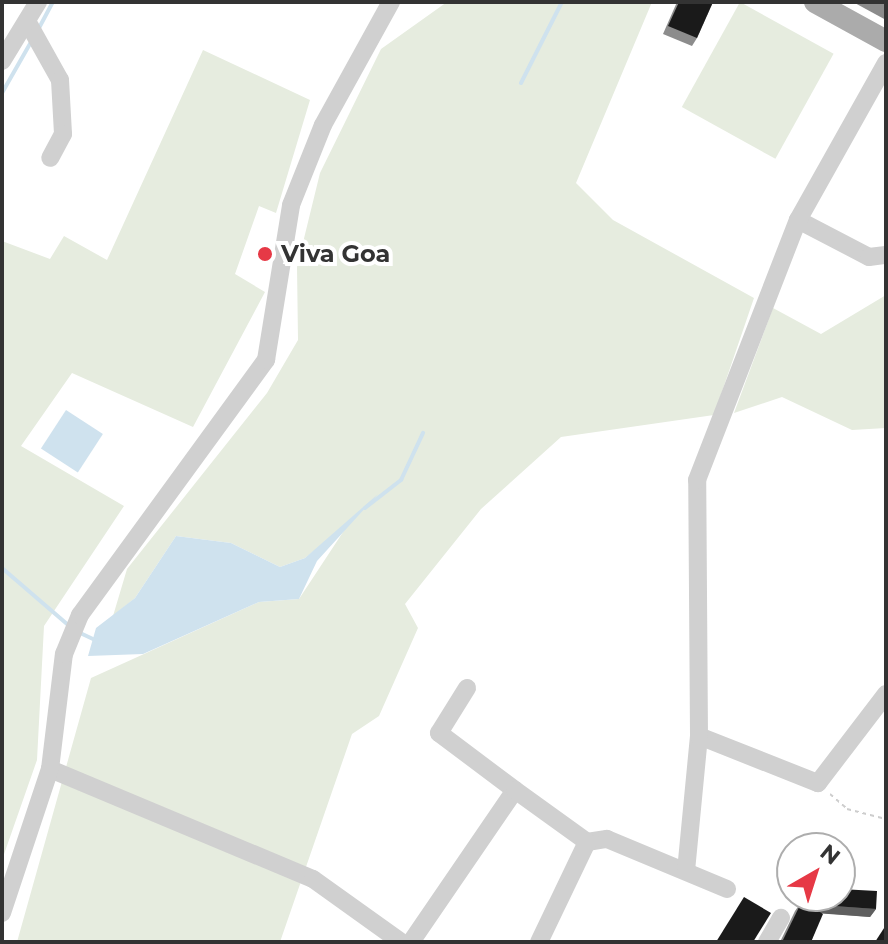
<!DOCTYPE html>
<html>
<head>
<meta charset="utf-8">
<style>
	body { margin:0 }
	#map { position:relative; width:888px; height:944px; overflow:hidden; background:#fff; font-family:Montserrat,sans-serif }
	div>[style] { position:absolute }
	.green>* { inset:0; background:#e6ecdf; transform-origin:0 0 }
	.water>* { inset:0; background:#cfe2ee; transform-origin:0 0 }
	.stream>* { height:4px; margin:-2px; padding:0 2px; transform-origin:2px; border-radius:2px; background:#cfe2ee }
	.path>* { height:2px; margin-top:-1px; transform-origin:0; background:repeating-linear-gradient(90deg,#cdcdcd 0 4px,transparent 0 8px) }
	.minor>* { height:18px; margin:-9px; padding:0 9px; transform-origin:9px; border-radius:9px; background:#d0d0d0 }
	.major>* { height:22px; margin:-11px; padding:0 11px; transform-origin:11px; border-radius:11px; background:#ababab }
	.wall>* { inset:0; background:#8c8c8c }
	.shaded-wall>* { inset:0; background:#5f5f5f }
	.building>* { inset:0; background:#1a1a1a }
	.dots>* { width:22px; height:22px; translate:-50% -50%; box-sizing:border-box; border:4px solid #fff; border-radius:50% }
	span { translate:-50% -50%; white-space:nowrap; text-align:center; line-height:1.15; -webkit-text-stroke:8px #fff; paint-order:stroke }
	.poi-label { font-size:24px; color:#333; font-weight:700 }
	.left { translate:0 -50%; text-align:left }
	.frame { position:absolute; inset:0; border:4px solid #333; pointer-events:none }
	.north { position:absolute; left:776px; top:832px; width:80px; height:80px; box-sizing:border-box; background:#fff; border:2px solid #adadad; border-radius:50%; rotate:39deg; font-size:22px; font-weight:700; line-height:32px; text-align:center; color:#333 }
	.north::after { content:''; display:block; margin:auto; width:28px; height:36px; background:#e63946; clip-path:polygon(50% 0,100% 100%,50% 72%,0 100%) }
</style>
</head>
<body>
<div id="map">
	<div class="green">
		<i style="clip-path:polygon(447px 2px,652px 2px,576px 183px,613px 220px,754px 298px,714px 415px,561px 437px,481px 509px,405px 604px,418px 628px,379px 716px,352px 734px,280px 942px,17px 942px,91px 678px,259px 602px,299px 599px,349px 523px,305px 558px,280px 567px,231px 543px,176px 536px,135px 598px,113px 616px,127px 569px,267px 393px,298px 340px,297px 267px,320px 173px,381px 49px)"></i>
		<i style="left:740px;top:2px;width:107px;height:120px;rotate:29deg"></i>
		<i style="clip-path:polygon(203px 50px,310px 100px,276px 213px,259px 206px,235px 274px,265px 292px,193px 427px,72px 373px,21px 446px,124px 506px,44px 626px,37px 760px,2px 860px,2px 241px,50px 259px,64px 236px,107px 260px)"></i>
		<i style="clip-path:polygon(886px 295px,886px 428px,852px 430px,782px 397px,734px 413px,773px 308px,821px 334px)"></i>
	</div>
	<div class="water">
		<i style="left:66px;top:410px;width:44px;height:46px;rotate:33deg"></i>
		<i style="clip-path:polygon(378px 494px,317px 561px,299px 599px,259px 602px,143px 654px,88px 656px,96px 628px,135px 598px,176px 536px,231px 543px,280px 567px,305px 558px)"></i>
	</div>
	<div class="stream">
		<i style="left:39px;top:28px;width:30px;rotate:-62deg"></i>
		<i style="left:521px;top:83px;width:91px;rotate:-63.2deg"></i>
		<i style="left:2px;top:93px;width:59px;rotate:-60.4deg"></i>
		<i style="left:365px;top:508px;width:46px;rotate:-37.9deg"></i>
		<i style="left:401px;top:480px;width:52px;rotate:-64.9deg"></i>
		<i style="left:2px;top:568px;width:87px;rotate:40.8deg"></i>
		<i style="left:78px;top:632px;width:23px;rotate:25deg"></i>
	</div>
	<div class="path">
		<i style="left:830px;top:794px;width:23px;rotate:41deg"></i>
		<i style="left:847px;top:809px;width:40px;rotate:14.4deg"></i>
	</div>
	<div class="minor">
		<i style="left:27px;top:21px;width:68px;rotate:60.8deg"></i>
		<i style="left:60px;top:80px;width:54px;rotate:86.8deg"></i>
		<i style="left:63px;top:134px;width:27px;rotate:118deg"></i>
		<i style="left:2px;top:61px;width:69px;rotate:-58.6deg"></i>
		<i style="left:798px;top:220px;width:80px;rotate:27.5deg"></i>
		<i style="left:869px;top:257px;width:17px;rotate:-7deg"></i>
		<i style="left:467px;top:688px;width:53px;rotate:121.9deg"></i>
		<i style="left:439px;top:733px;width:95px;rotate:36.9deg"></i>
		<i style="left:699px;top:736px;width:128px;rotate:21.6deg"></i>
		<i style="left:818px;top:783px;width:112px;rotate:-52.6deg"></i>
		<i style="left:50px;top:769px;width:285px;rotate:22.7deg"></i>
		<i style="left:313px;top:879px;width:108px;rotate:35.6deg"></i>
		<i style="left:587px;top:842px;width:20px;rotate:-9deg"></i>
		<i style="left:607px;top:839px;width:130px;rotate:22.6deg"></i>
		<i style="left:686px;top:871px;width:136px;rotate:-84.5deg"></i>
		<i style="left:699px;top:736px;width:256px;rotate:-90.4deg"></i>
		<i style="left:697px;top:480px;width:279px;rotate:-68.8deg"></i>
		<i style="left:798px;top:220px;width:180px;rotate:-60.7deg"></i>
		<i style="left:2px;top:913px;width:152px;rotate:-71.6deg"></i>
		<i style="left:50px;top:769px;width:116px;rotate:-83.1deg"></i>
		<i style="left:64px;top:654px;width:42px;rotate:-67.7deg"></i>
		<i style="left:80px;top:615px;width:316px;rotate:-53.9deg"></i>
		<i style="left:266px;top:360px;width:157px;rotate:-80.8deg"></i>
		<i style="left:291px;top:205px;width:86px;rotate:-68.2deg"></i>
		<i style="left:323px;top:125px;width:141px;rotate:-61.1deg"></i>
		<i style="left:411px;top:942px;width:184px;rotate:-55.6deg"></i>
		<i style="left:515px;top:790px;width:89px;rotate:35.8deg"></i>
		<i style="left:587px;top:842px;width:111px;rotate:115.6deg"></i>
		<i style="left:767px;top:942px;width:28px;rotate:-60deg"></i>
	</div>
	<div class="major">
		<i style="left:815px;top:2px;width:81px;rotate:28.8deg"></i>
	</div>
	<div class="wall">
		<i style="clip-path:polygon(677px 2px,713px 2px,697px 38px,692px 46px,663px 34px)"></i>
		<i style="clip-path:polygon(853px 2px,886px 2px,886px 20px)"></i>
		<i style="clip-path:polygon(816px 896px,840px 896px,876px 909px,870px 917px,822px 913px,811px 942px,780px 942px,795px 911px,802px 901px,815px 909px)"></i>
	</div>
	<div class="shaded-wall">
		<i style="clip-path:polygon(820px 905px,876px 909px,870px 917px,815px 913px)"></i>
	</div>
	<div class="building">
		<i style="clip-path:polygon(679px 2px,713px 2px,697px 38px,668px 26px)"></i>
		<i style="clip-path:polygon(840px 889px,877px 891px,876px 909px,820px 905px,821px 896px,840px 896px)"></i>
		<i style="clip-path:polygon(744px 897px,771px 913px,753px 942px,716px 942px)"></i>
		<i style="clip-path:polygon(802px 901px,823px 914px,811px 942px,782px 942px)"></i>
		<i style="clip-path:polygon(886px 925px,886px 942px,875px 942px)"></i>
	</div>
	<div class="dots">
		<i style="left:265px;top:254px;background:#e63946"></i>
	</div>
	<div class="poi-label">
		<span class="left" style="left:281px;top:254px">Viva Goa</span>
	</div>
	<div class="frame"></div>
	<div class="north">N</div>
</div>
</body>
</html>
